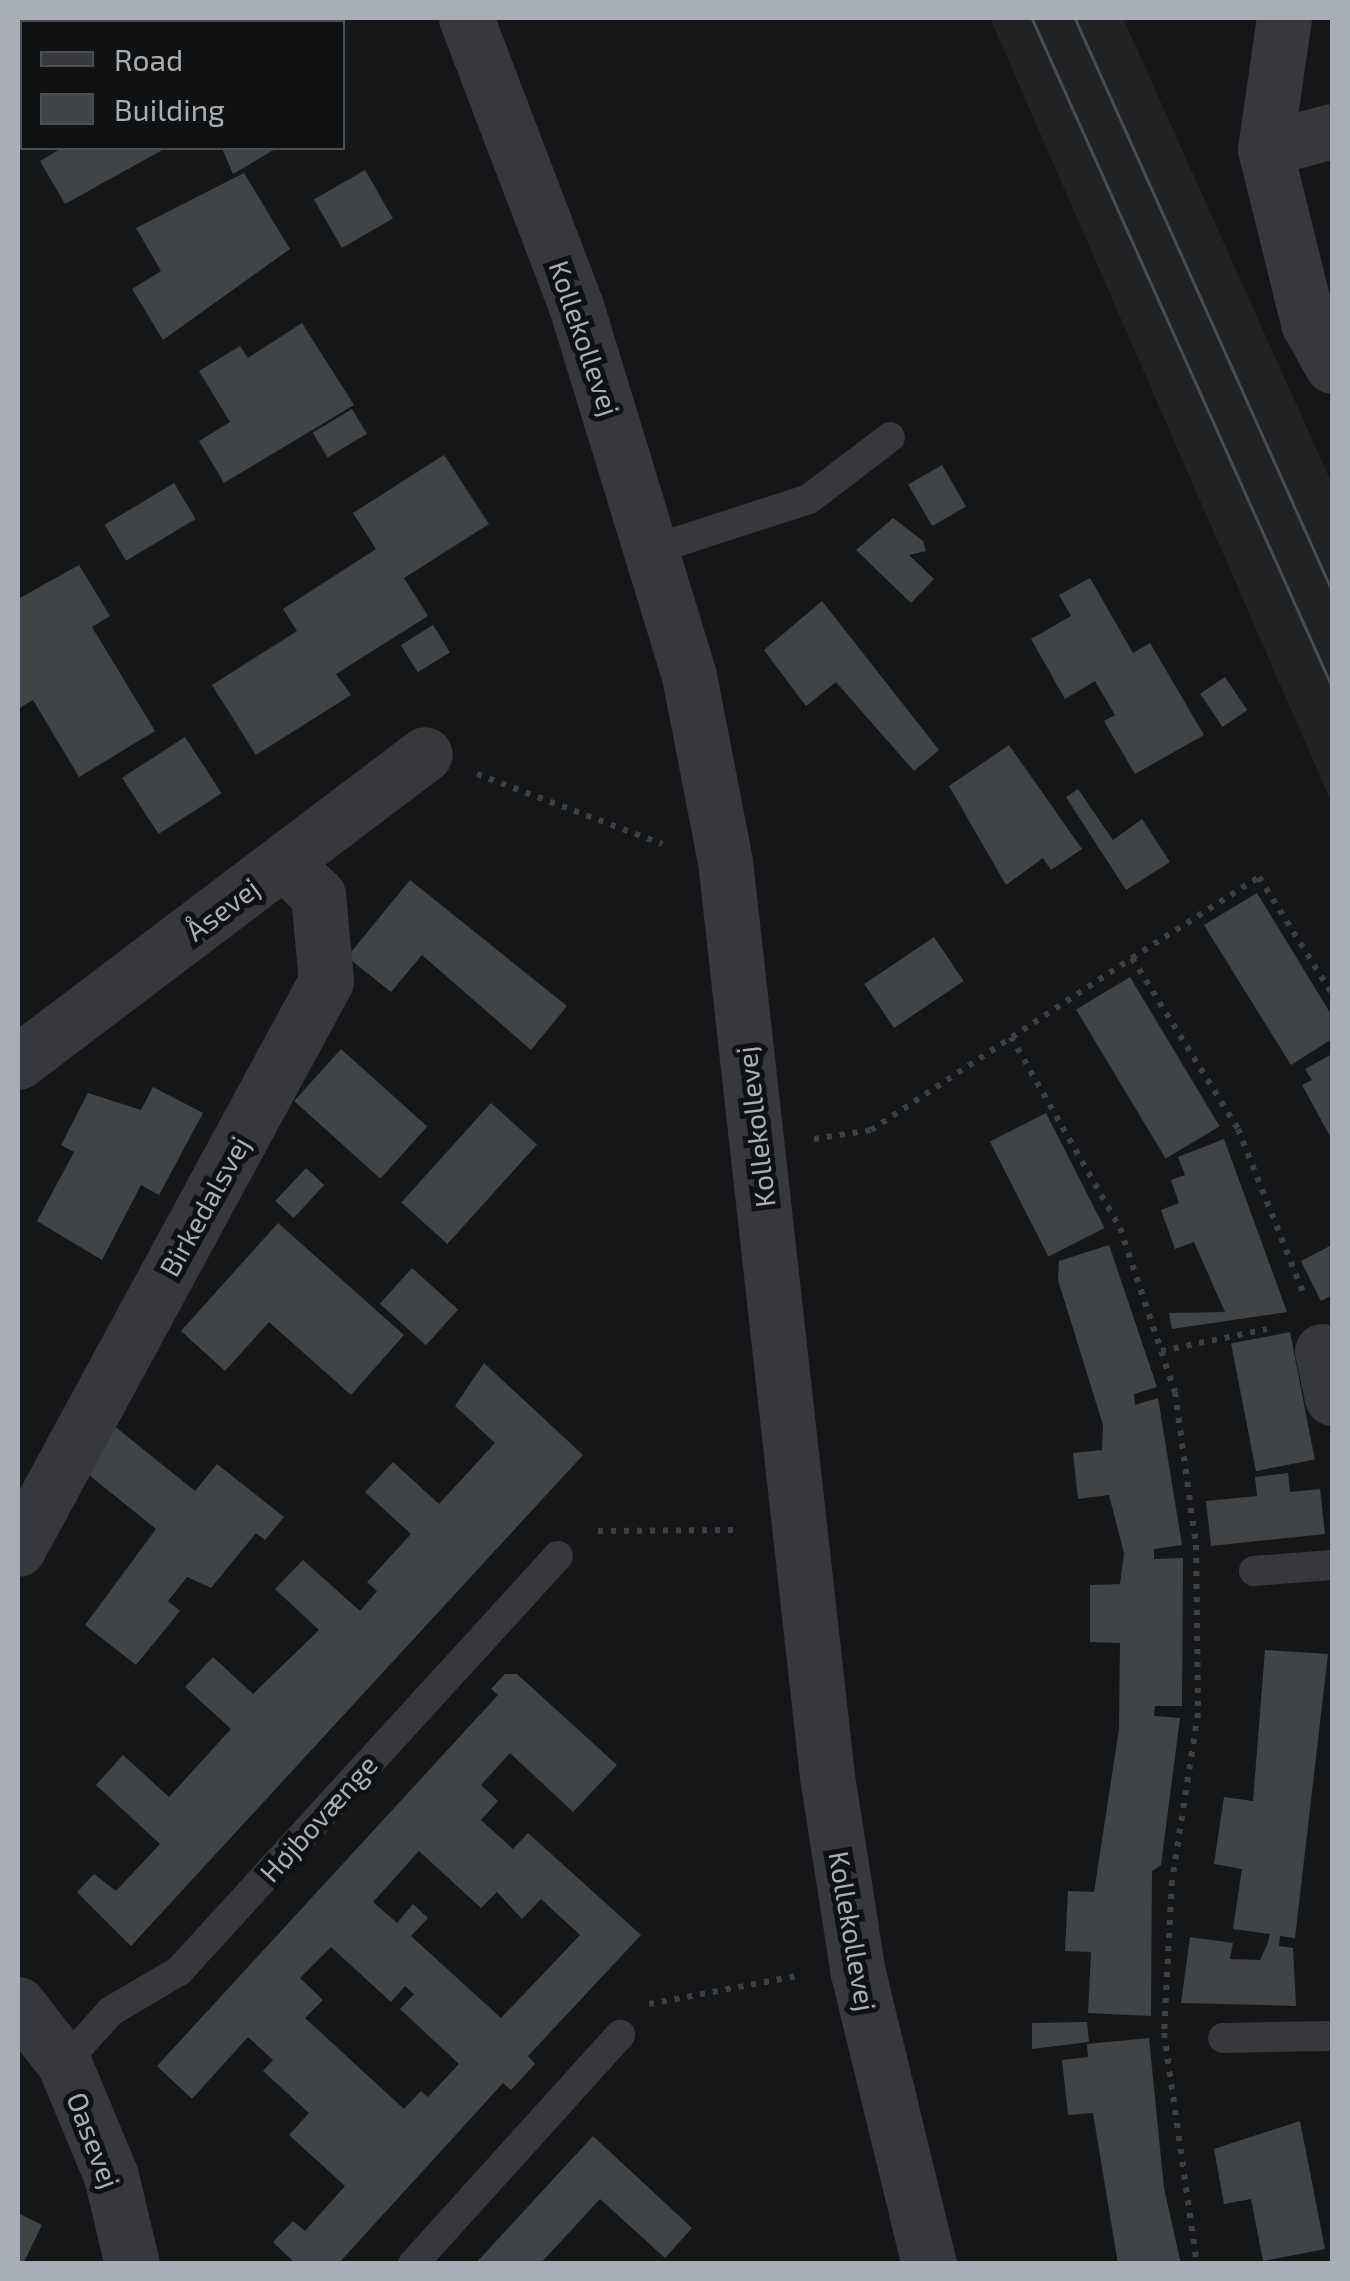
<!DOCTYPE html>
<html>
<head>
<meta charset="utf-8">
<style>
	body { margin:0 }
	#map { position:relative; width:1350px; height:2281px; overflow:hidden; background:#151617; font-family:"Exo 2",sans-serif }
	div>[style] { position:absolute }
	.built>* { inset:0; background:#212224 }
	.building>* { inset:0; background:#414447; transform-origin:0 0 }
	.path>* { height:6px; margin-top:-3px; transform-origin:0; background:repeating-linear-gradient(90deg,#3c3f44 0 5px,transparent 0 13px) }
	.service>* { height:30px; margin:-15px; padding:0 15px; transform-origin:15px; border-radius:15px; background:#36383d }
	.minor>* { height:55px; margin:-27.5px; padding:0 27.5px; transform-origin:27.5px; border-radius:27.5px; background:#36383d }
	.tertiary>* { height:55px; margin:-27.5px; padding:0 27.5px; transform-origin:27.5px; border-radius:27.5px; background:#36383d }
	.tram>* { height:2.5px; margin:-1.25px; padding:0 1.25px; transform-origin:1.25px; border-radius:1.25px; background:#494c52 }
	span { translate:-50% -50%; white-space:nowrap; text-align:center; line-height:1.15; -webkit-text-stroke:10px #101112; paint-order:stroke }
	.street-label { font-size:28px; color:#a7aeb8 }
	.frame { position:absolute; inset:0; border:20px solid #a7aeb8; pointer-events:none }
	.legend { position:absolute; left:20px; top:20px; width:325px; height:130px; box-sizing:border-box; background:#101112; border:2px solid #4c5054; margin:0; padding:12px 18px; list-style:none; font-size:30px; color:#a7aeb8 }
	.legend li { display:flex; align-items:center; gap:20px; height:50px }
	.legend b { width:50px; border:2px solid #4c5054 }
</style>
</head>
<body>
<div id="map">
	<div class="built">
		<i style="clip-path:polygon(990px 18px,1123px 18px,1332px 484px,1332px 804px)"></i>
	</div>
	<div class="building">
		<i style="clip-path:polygon(62px 148px,166px 148px,65px 204px,40px 161px)"></i>
		<i style="clip-path:polygon(222px 148px,277px 148px,233px 174px)"></i>
		<i style="left:365px;top:170px;width:56px;height:59px;rotate:60deg"></i>
		<i style="clip-path:polygon(244px 173px,290px 249px,163px 340px,132px 289px,161px 271px,136px 228px)"></i>
		<i style="clip-path:polygon(302px 323px,354px 405px,224px 483px,199px 441px,230px 422px,199px 371px,240px 346px,248px 358px)"></i>
		<i style="left:352px;top:409px;width:29px;height:46px;rotate:59deg"></i>
		<i style="clip-path:polygon(444px 455px,489px 524px,404px 578px,428px 616px,336px 674px,351px 695px,256px 755px,212px 685px,297px 631px,283px 609px,376px 549px,353px 513px)"></i>
		<i style="left:942px;top:465px;width:48px;height:39px;rotate:60deg"></i>
		<i style="left:174px;top:483px;width:42px;height:81px;rotate:59deg"></i>
		<i style="clip-path:polygon(893px 518px,923px 541px,926px 551px,909px 555px,934px 579px,911px 603px,856px 550px)"></i>
		<i style="clip-path:polygon(79px 565px,110px 616px,92px 627px,155px 731px,79px 777px,33px 700px,18px 709px,18px 599px)"></i>
		<i style="clip-path:polygon(1090px 578px,1133px 653px,1150px 643px,1204px 735px,1135px 774px,1104px 721px,1115px 715px,1095px 681px,1065px 699px,1031px 639px,1071px 616px,1059px 595px)"></i>
		<i style="clip-path:polygon(822px 601px,939px 750px,914px 771px,836px 682px,806px 706px,764px 650px)"></i>
		<i style="left:433px;top:625px;width:32px;height:38px;rotate:58deg"></i>
		<i style="left:1225px;top:677px;width:40px;height:30px;rotate:56deg"></i>
		<i style="left:185px;top:737px;width:67px;height:75px;rotate:57deg"></i>
		<i style="clip-path:polygon(1009px 745px,1082px 849px,1051px 870px,1043px 858px,1006px 885px,949px 786px)"></i>
		<i style="clip-path:polygon(1078px 789px,1113px 840px,1142px 819px,1170px 862px,1126px 890px,1066px 797px)"></i>
		<i style="clip-path:polygon(410px 880px,567px 1006px,531px 1050px,422px 955px,391px 992px,347px 957px)"></i>
		<i style="clip-path:polygon(1257px 893px,1332px 1016px,1332px 1039px,1291px 1065px,1204px 925px)"></i>
		<i style="left:934px;top:937px;width:53px;height:84px;rotate:56deg"></i>
		<i style="left:1130px;top:977px;width:174px;height:63px;rotate:59deg"></i>
		<i style="left:341px;top:1049px;width:116px;height:70px;rotate:42deg"></i>
		<i style="clip-path:polygon(1332px 1054px,1332px 1140px,1302px 1085px,1312px 1080px,1305px 1069px)"></i>
		<i style="clip-path:polygon(153px 1087px,203px 1113px,159px 1195px,141px 1185px,102px 1260px,37px 1221px,74px 1152px,61px 1145px,88px 1093px,141px 1110px)"></i>
		<i style="left:491px;top:1103px;width:62px;height:134px;rotate:42deg"></i>
		<i style="left:1046px;top:1113px;width:129px;height:63px;rotate:63deg"></i>
		<i style="clip-path:polygon(1224px 1139px,1287px 1312px,1172px 1329px,1169px 1313px,1225px 1312px,1194px 1242px,1175px 1249px,1161px 1210px,1179px 1203px,1171px 1180px,1185px 1175px,1178px 1157px)"></i>
		<i style="left:306px;top:1168px;width:25px;height:45px;rotate:43deg"></i>
		<i style="clip-path:polygon(278px 1223px,404px 1335px,351px 1395px,269px 1322px,225px 1371px,181px 1331px)"></i>
		<i style="clip-path:polygon(1109px 1245px,1157px 1387px,1134px 1394px,1135px 1405px,1158px 1398px,1182px 1545px,1154px 1549px,1154px 1559px,1183px 1558px,1182px 1706px,1155px 1706px,1154px 1716px,1180px 1718px,1161px 1865px,1152px 1871px,1151px 2016px,1088px 2013px,1091px 1952px,1065px 1951px,1068px 1891px,1094px 1892px,1119px 1729px,1120px 1643px,1090px 1642px,1090px 1585px,1120px 1584px,1124px 1553px,1109px 1495px,1078px 1499px,1073px 1453px,1102px 1450px,1103px 1425px,1058px 1280px,1059px 1261px)"></i>
		<i style="clip-path:polygon(1332px 1245px,1332px 1295px,1321px 1301px,1301px 1261px)"></i>
		<i style="left:412px;top:1268px;width:62px;height:48px;rotate:42deg"></i>
		<i style="left:1290px;top:1332px;width:130px;height:60px;rotate:79deg"></i>
		<i style="clip-path:polygon(484px 1363px,583px 1455px,131px 1946px,77px 1892px,94px 1874px,116px 1891px,160px 1844px,96px 1785px,123px 1755px,169px 1797px,231px 1729px,185px 1687px,213px 1657px,253px 1694px,319px 1630px,275px 1589px,303px 1560px,360px 1611px,377px 1591px,367px 1582px,411px 1534px,365px 1492px,393px 1462px,439px 1504px,495px 1443px,455px 1406px)"></i>
		<i style="clip-path:polygon(113px 1425px,195px 1491px,217px 1464px,284px 1517px,265px 1540px,256px 1533px,211px 1588px,187px 1577px,168px 1601px,180px 1611px,136px 1665px,85px 1625px,156px 1529px,79px 1467px)"></i>
		<i style="clip-path:polygon(1288px 1473px,1290px 1492px,1320px 1489px,1325px 1534px,1211px 1546px,1206px 1501px,1257px 1496px,1255px 1477px)"></i>
		<i style="clip-path:polygon(1265px 1650px,1328px 1654px,1295px 1938px,1280px 1936px,1279px 1946px,1293px 1948px,1296px 2006px,1181px 2003px,1190px 1937px,1233px 1943px,1230px 1959px,1260px 1960px,1267px 1945px,1270px 1934px,1233px 1929px,1242px 1869px,1214px 1864px,1224px 1797px,1253px 1801px)"></i>
		<i style="clip-path:polygon(evenodd,505px 1674px,517px 1674px,617px 1765px,573px 1812px,510px 1753px,481px 1785px,498px 1801px,481px 1820px,513px 1849px,528px 1833px,641px 1935px,528px 2056px,535px 2064px,511px 2090px,503px 2083px,338px 2264px,296px 2264px,273px 2242px,293px 2221px,305px 2231px,345px 2186px,289px 2135px,309px 2113px,263px 2071px,273px 2060px,248px 2037px,192px 2099px,157px 2066px,498px 1695px,491px 1689px,505px 1674px,419px 1851px,481px 1908px,497px 1892px,522px 1919px,541px 1899px,580px 1935px,501px 2018px,411px 1936px,428px 1918px,413px 1904px,397px 1923px,373px 1902px,419px 1851px,505px 1674px,331px 1947px,391px 2002px,405px 1986px,414px 1994px,400px 2009px,459px 2064px,428px 2097px,421px 2091px,404px 2109px,305px 2018px,323px 2000px,300px 1978px,331px 1947px)"></i>
		<i style="clip-path:polygon(1087px 2022px,1089px 2042px,1032px 2049px,1032px 2023px)"></i>
		<i style="clip-path:polygon(1149px 2038px,1164px 2188px,1181px 2264px,1118px 2264px,1093px 2113px,1068px 2115px,1062px 2060px,1088px 2057px,1087px 2044px)"></i>
		<i style="clip-path:polygon(1300px 2121px,1325px 2249px,1263px 2261px,1251px 2199px,1224px 2204px,1214px 2149px)"></i>
		<i style="clip-path:polygon(593px 2136px,692px 2228px,665px 2258px,600px 2199px,540px 2264px,475px 2264px)"></i>
		<i style="clip-path:polygon(18px 2213px,42px 2225px,23px 2264px,18px 2264px)"></i>
	</div>
	<div class="path">
		<i style="left:47px;top:22px;width:10px;rotate:-24deg"></i>
		<i style="left:18px;top:33px;width:4px;rotate:-14deg"></i>
		<i style="left:477px;top:774px;width:198px;rotate:20.7deg"></i>
		<i style="left:1132px;top:958px;width:151px;rotate:-32.5deg"></i>
		<i style="left:1259px;top:877px;width:138px;rotate:58deg"></i>
		<i style="left:1011px;top:1037px;width:220px;rotate:60.3deg"></i>
		<i style="left:1120px;top:1228px;width:173px;rotate:71.5deg"></i>
		<i style="left:1175px;top:1392px;width:154px;rotate:82.2deg"></i>
		<i style="left:1196px;top:1545px;width:168px;rotate:89.3deg"></i>
		<i style="left:1198px;top:1713px;width:170px;rotate:98.8deg"></i>
		<i style="left:1172px;top:1881px;width:152px;rotate:93deg"></i>
		<i style="left:1164px;top:2033px;width:233px;rotate:81.9deg"></i>
		<i style="left:814px;top:1139px;width:58px;rotate:-9deg"></i>
		<i style="left:871px;top:1130px;width:313px;rotate:-33.4deg"></i>
		<i style="left:1132px;top:958px;width:201px;rotate:58.2deg"></i>
		<i style="left:1238px;top:1129px;width:181px;rotate:68.3deg"></i>
		<i style="left:1161px;top:1351px;width:108px;rotate:-11.7deg"></i>
		<i style="left:598px;top:1531px;width:142px;rotate:-0.4deg"></i>
		<i style="left:649px;top:2004px;width:156px;rotate:-10.7deg"></i>
	</div>
	<div class="service">
		<i style="left:655px;top:549px;width:162px;rotate:-18deg"></i>
		<i style="left:809px;top:499px;width:102px;rotate:-37.4deg"></i>
		<i style="left:1254px;top:1571px;width:78px;rotate:-4.4deg"></i>
		<i style="left:1223px;top:2038px;width:109px;rotate:-1.1deg"></i>
		<i style="left:64px;top:2063px;width:70px;rotate:-47.9deg"></i>
		<i style="left:111px;top:2011px;width:79px;rotate:-30.5deg"></i>
		<i style="left:179px;top:1971px;width:562px;rotate:-47.6deg"></i>
		<i style="left:413px;top:2264px;width:309px;rotate:-47.9deg"></i>
	</div>
	<div class="minor">
		<i style="left:1284px;top:18px;width:132px;rotate:98.3deg"></i>
		<i style="left:1265px;top:149px;width:179px;rotate:76.1deg"></i>
		<i style="left:1308px;top:323px;width:49px;rotate:60.8deg"></i>
		<i style="left:1265px;top:149px;width:69px;rotate:-15deg"></i>
		<i style="left:18px;top:1062px;width:510px;rotate:-37.12deg"></i>
		<i style="left:1322px;top:1351px;width:48px;rotate:78deg"></i>
		<i style="left:18px;top:1549px;width:646px;rotate:-61.53deg"></i>
		<i style="left:326px;top:981px;width:86px;rotate:-95.3deg"></i>
		<i style="left:318px;top:895px;width:47px;rotate:-136.7deg"></i>
		<i style="left:18px;top:2004px;width:75px;rotate:52.1deg"></i>
		<i style="left:64px;top:2063px;width:122px;rotate:67.4deg"></i>
		<i style="left:111px;top:2176px;width:90px;rotate:76.6deg"></i>
	</div>
	<div class="tertiary">
		<i style="left:466px;top:18px;width:308px;rotate:69.1deg"></i>
		<i style="left:576px;top:306px;width:387px;rotate:73deg"></i>
		<i style="left:689px;top:676px;width:188px;rotate:79deg"></i>
		<i style="left:725px;top:861px;width:921px;rotate:83.64deg"></i>
		<i style="left:827px;top:1776px;width:199px;rotate:81.1deg"></i>
		<i style="left:858px;top:1973px;width:300px;rotate:76.3deg"></i>
	</div>
	<div class="tram">
		<i style="left:1032px;top:18px;width:732px;rotate:65.82deg"></i>
		<i style="left:1075px;top:18px;width:627px;rotate:65.81deg"></i>
	</div>
	<div class="street-label">
		<span style="left:585px;top:338px;rotate:71deg">Kollekollevej</span>
		<span style="left:222px;top:909px;rotate:-37deg">Åsevej</span>
		<span style="left:755px;top:1127px;rotate:-97deg">Kollekollevej</span>
		<span style="left:204px;top:1206px;rotate:-61deg">Birkedalsvej</span>
		<span style="left:318px;top:1818px;rotate:-48deg">Højbovænge</span>
		<span style="left:853px;top:1931px;rotate:80deg">Kollekollevej</span>
		<span style="left:94px;top:2140px;rotate:69deg">Oasevej</span>
	</div>
	<div class="frame"></div>
	<ul class="legend">
	<li><b style="height:12px;background:#36383d"></b>Road</li>
	<li><b style="height:28px;background:#414447"></b>Building</li>
	</ul>
</div>
</body>
</html>
